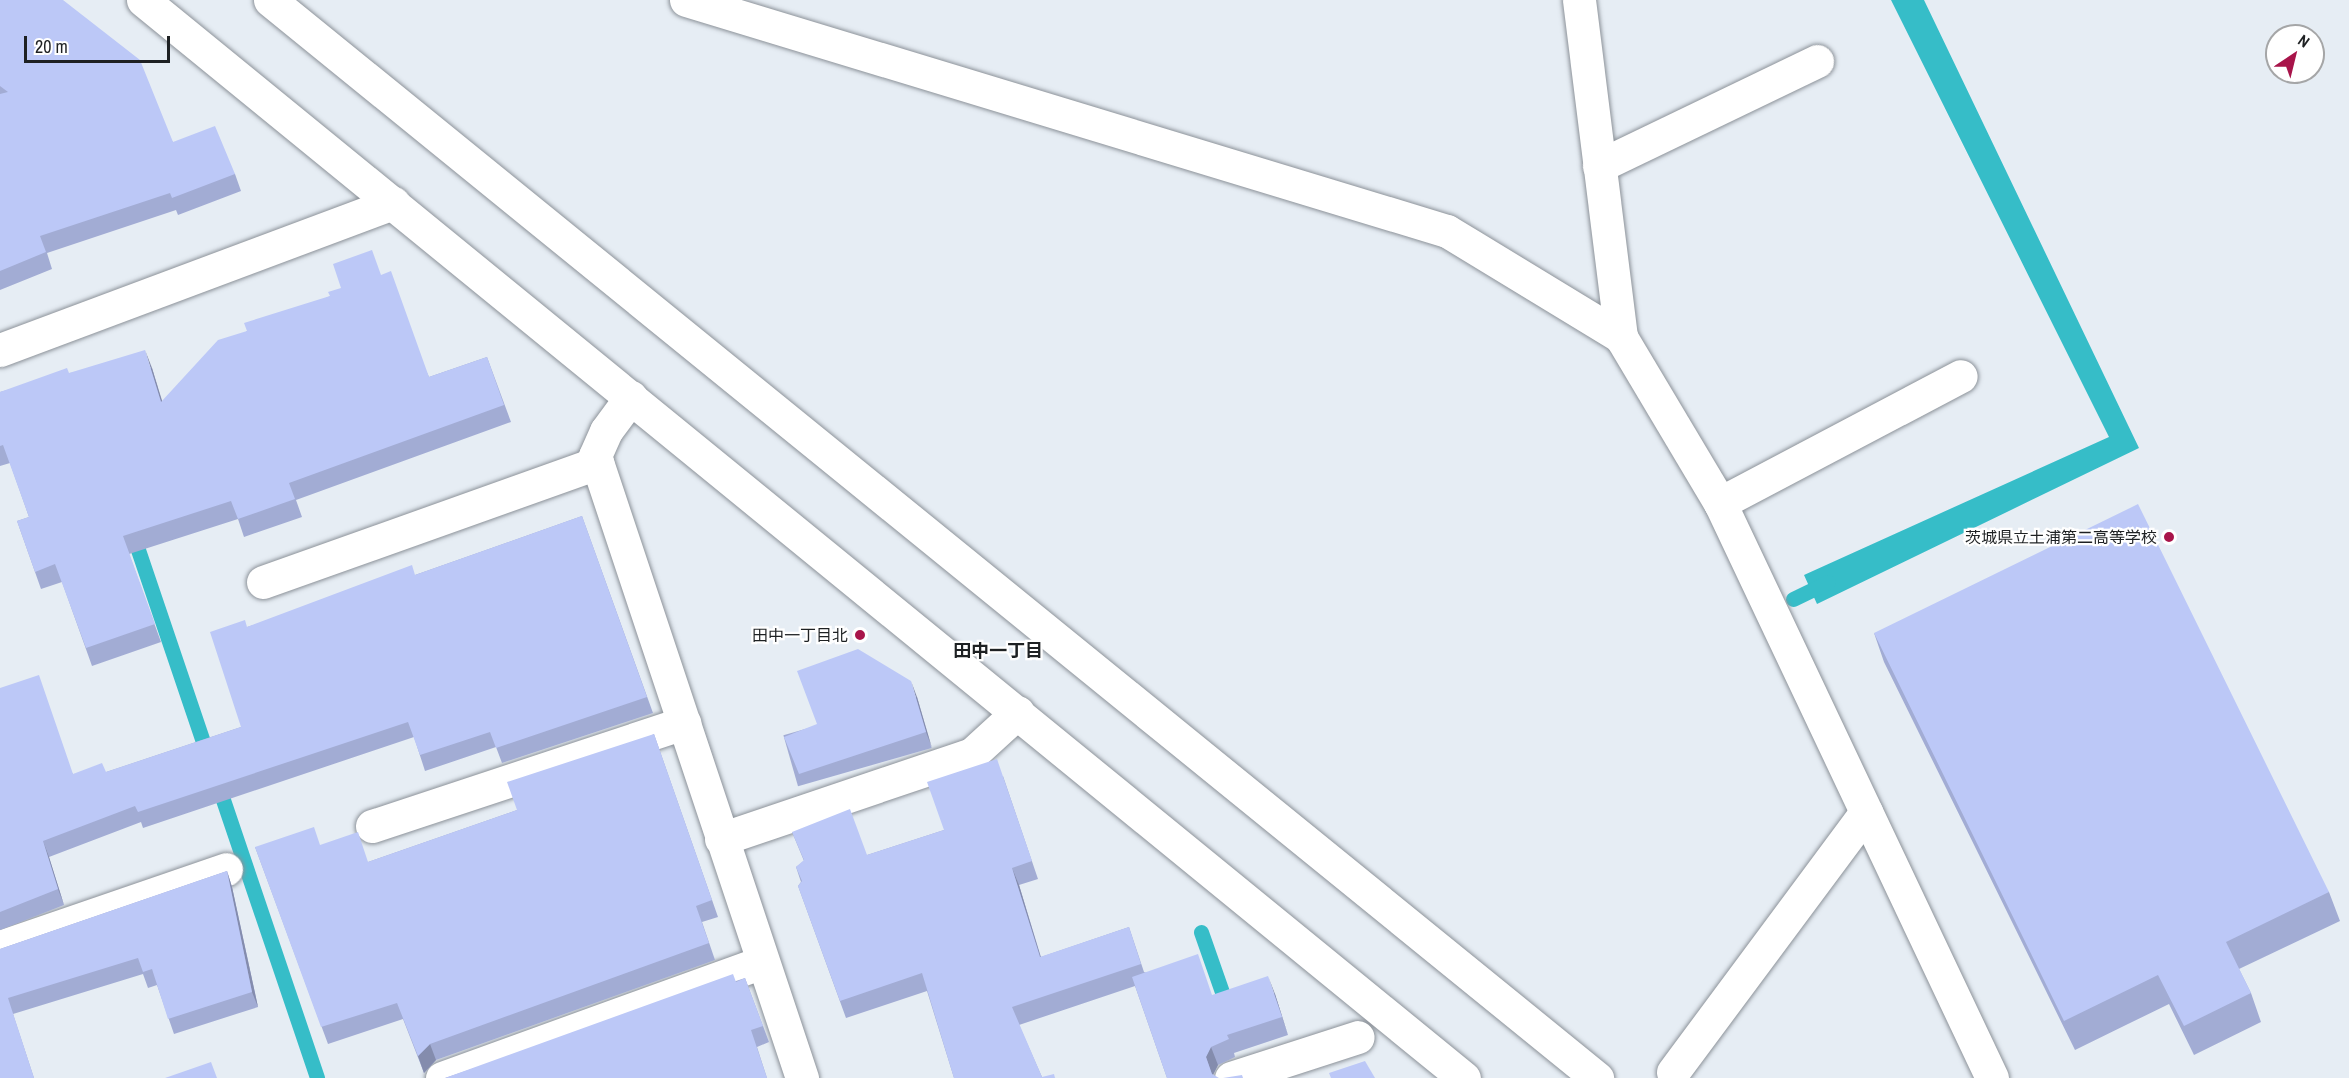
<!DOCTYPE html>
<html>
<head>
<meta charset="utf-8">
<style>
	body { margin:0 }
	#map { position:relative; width:2349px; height:1078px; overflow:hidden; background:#e6edf4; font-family:"Archivo Narrow","Noto Sans JP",sans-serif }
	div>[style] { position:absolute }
	.water>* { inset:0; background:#36bdc8 }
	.stream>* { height:15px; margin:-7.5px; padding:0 7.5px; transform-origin:7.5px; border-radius:7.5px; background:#36bdc8 }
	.roads { filter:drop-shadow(0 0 2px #8c9299) drop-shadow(0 0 2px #8c9299) }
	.minor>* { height:33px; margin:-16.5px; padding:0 16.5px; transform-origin:16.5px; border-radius:16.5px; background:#fff }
	.wall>* { inset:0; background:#a2acd4; transform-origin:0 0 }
	.shaded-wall>* { inset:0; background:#848cad }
	.building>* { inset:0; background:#bcc8f7 }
	.dots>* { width:16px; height:16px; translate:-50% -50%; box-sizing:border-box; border:3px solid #fff; border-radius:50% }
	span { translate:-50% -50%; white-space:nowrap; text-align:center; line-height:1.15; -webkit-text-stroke:4.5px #fff; paint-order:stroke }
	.poi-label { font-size:16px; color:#1e2123 }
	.right { translate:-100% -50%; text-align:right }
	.neighbourhood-label { font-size:18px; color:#1e2123; font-weight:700 }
	.north { position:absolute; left:2265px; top:24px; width:60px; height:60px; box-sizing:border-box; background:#fff; border:2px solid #a5a6a7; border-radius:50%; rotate:35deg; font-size:16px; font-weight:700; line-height:24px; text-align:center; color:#1e2123 }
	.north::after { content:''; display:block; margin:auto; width:21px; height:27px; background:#a8144a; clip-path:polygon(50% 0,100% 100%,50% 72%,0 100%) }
	.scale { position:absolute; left:24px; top:36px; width:146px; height:27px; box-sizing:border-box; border:3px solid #1e2123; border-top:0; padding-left:8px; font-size:18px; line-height:21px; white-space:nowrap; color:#1e2123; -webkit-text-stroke:4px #fff; paint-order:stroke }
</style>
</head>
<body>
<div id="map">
	<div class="water">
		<i style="clip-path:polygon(1891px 0,1924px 0,2139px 448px,1817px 604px,1804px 575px,2109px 437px)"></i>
	</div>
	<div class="stream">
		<i style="left:132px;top:532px;width:241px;rotate:71.3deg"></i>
		<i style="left:1793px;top:599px;width:39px;rotate:-26deg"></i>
		<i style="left:217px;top:782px;width:312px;rotate:71.3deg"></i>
		<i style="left:1201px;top:932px;width:82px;rotate:70.7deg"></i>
	</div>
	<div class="roads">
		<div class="minor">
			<i style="left:143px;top:0;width:1705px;rotate:39.22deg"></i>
			<i style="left:270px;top:0;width:1710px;rotate:39.09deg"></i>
			<i style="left:686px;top:0;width:795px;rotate:16.89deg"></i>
			<i style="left:1447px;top:231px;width:204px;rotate:31.3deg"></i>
			<i style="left:1621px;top:337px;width:193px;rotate:59.2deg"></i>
			<i style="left:1720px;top:503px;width:636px;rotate:64.68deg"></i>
			<i style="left:1579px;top:0;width:340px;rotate:82.9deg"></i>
			<i style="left:1599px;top:166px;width:242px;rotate:-25.7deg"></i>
			<i style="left:0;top:350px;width:420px;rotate:-20.5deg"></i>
			<i style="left:631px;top:397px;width:42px;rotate:126.3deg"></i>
			<i style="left:606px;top:431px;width:27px;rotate:114deg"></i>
			<i style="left:595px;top:456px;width:656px;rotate:71.59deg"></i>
			<i style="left:1720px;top:503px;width:272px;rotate:-27.8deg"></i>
			<i style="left:263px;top:582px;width:355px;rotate:-19.6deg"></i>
			<i style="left:372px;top:826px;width:329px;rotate:-18.3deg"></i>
			<i style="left:721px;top:839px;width:265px;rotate:-18.7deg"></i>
			<i style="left:972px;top:754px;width:62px;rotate:-42.4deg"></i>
			<i style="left:0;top:947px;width:239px;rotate:-19deg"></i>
			<i style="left:1673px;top:1072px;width:324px;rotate:-53.4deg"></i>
			<i style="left:442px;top:1078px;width:341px;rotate:-19.9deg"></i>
			<i style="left:1231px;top:1078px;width:133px;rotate:-17.9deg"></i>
		</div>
	</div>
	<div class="wall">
		<i style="clip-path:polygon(0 0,173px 142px,235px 174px,241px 191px,178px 215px,176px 210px,47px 253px,52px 269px,0 290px)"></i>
		<i style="clip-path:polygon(381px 275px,429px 377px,487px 357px,511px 422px,296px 500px,302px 517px,244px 537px,238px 519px,129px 554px,161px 642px,92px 666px,62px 582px,41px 589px,17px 521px,29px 517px,10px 463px,0 466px,0 392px,69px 373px,152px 368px,162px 402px,247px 331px)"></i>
		<i style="clip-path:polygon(582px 516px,653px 713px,502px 763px,496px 747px,425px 771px,414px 737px,143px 828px,141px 822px,49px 857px,64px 905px,0 930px,0 688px,73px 774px,106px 772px,241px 727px,247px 627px,415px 575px)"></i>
		<i style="clip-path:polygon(1874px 633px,2329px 892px,2340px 921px,2239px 969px,2251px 993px,2261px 1022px,2194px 1055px,2169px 1004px,2075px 1050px,1884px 662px)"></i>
		<i style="left:917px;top:697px;width:53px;height:139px;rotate:74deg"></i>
		<i style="clip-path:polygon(654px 734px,718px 917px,702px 922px,715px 960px,436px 1060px,424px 1073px,403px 1019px,328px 1044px,255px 847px,321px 845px,368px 862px,517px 810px)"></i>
		<i style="clip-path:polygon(1003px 776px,1038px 879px,1019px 885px,1041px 957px,1129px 927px,1144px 972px,1212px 995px,1275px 994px,1288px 1035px,1234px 1053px,1235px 1057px,1218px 1065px,1213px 1074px,1167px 1078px,1135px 986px,1019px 1025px,1042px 1077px,1056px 1078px,954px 1078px,927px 991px,846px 1018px,798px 886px,801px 882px,796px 867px,804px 861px,792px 832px,867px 855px,944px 830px)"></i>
		<i style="clip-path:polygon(227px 871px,232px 887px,258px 1007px,174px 1034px,157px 985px,148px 988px,143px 974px,13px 1014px,34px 1078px,0 1078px,0 949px)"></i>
		<i style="clip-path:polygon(745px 978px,769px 1042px,757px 1047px,767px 1078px,445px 1078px)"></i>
	</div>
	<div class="shaded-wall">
		<i style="clip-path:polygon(145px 350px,152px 368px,168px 420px,161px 402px)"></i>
		<i style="clip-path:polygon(911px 681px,917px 697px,932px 748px,926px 732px)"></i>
		<i style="clip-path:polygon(43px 841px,49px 857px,64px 905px,58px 889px)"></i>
		<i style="clip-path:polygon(1012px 868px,1019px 885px,1046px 975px,1040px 957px)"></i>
		<i style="clip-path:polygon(227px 871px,232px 887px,258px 1007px,252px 992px)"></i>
		<i style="clip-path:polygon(1268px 976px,1275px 994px,1288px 1035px,1282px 1017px)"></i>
		<i style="clip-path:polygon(430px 1044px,436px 1060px,424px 1073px,418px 1056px)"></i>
		<i style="clip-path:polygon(1211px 1047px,1218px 1065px,1213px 1075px,1213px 1078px,1206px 1057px)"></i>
	</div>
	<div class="building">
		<i style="clip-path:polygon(0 0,63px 0,140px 60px,173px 142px,215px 126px,235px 174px,172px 198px,170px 193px,40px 236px,46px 252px,0 271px,0 94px,8px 92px,0 86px)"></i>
		<i style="clip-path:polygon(372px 250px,381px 275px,391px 271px,429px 377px,487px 357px,504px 405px,289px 483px,295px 499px,238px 519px,231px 501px,123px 536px,155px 624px,86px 648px,55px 564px,35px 572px,17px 521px,29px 517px,3px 445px,0 446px,0 392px,67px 368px,69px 373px,145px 350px,161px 402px,218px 340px,247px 331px,244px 323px,330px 296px,328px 292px,341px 288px,333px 264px)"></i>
		<i style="clip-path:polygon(2138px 504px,2329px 892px,2226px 942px,2251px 993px,2184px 1026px,2158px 975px,2064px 1021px,1874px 633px)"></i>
		<i style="clip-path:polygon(582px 516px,647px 697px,496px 748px,490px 732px,420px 755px,408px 722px,138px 812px,135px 806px,43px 841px,58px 889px,0 912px,0 688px,39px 675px,73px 774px,102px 763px,106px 772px,241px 727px,210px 632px,245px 620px,247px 627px,412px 565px,415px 575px)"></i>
		<i style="clip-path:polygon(858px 649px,911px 681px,926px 732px,799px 774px,784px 737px,817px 724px,797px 671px)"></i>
		<i style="clip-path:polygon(654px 734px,712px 900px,696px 906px,709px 943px,430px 1044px,418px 1056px,397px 1003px,321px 1027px,255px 847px,314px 827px,320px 845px,358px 832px,368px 862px,517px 810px,507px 782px)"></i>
		<i style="clip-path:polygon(997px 759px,1032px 861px,1012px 868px,1040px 957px,1129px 927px,1141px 964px,1012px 1007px,1042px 1077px,1054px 1074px,1055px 1078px,954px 1078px,922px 973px,840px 1001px,798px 886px,802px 881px,796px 867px,804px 860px,792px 832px,850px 809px,867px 855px,944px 830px,927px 782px)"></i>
		<i style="clip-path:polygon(227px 871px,252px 992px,168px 1019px,152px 969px,143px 972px,138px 958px,8px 998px,34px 1078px,0 1078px,0 949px)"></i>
		<i style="clip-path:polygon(1198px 954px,1212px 995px,1268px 976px,1282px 1017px,1227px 1035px,1229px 1039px,1211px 1047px,1206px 1057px,1212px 1074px,1219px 1078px,1167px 1078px,1132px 977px)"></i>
		<i style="clip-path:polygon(733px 974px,736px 982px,745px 978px,763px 1026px,751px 1030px,767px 1078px,445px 1078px)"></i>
		<i style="clip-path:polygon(1365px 1061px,1375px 1078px,1331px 1078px,1329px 1073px)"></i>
		<i style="clip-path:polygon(211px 1062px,217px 1078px,165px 1078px)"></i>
		<i style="clip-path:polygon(1242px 1075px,1243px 1078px,1223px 1078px)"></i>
	</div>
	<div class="dots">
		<i style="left:2169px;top:537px;background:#a8144a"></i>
		<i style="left:860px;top:635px;background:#a8144a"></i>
	</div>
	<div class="poi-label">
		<span class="right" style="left:2157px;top:537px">茨城県立土浦第二高等学校</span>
		<span class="right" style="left:848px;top:635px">田中一丁目北</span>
	</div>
	<div class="neighbourhood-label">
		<span style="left:998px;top:651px">田中一丁目</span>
	</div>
	<div class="north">N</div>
	<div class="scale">20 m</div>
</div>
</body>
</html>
